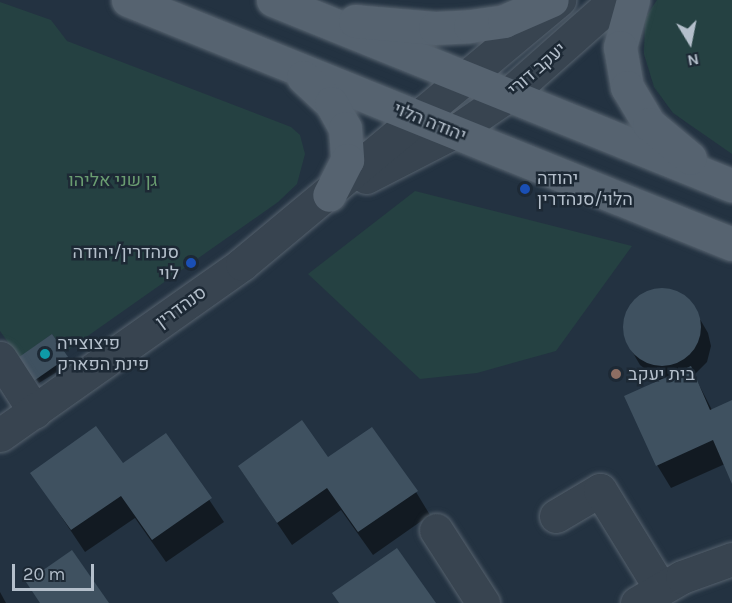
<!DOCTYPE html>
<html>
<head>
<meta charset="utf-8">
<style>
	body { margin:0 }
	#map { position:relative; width:732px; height:603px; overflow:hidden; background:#233241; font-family:Karla,Heebo,sans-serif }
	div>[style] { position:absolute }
	.green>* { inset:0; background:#254142 }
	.shadow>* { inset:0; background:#0007 }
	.building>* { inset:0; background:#3f5160; transform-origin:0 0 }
	.round { border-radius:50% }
	.roads { filter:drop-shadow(0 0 2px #56626e) drop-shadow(0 0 2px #56626e) }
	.minor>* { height:33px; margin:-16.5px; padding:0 16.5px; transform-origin:16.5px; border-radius:16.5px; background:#384450 }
	.major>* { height:33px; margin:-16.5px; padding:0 16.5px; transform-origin:16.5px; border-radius:16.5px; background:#566370 }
	.dots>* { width:16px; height:16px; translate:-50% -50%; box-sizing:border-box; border:3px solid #1d2935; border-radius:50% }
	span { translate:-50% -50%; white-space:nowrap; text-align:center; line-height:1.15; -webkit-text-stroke:5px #1d2935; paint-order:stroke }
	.street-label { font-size:18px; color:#b4bfcb }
	.poi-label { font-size:18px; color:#b4bfcb }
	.left { translate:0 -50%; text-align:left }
	.right { translate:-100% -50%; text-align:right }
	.park-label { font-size:18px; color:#6a9d71 }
	.north { position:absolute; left:660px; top:12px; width:60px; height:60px; -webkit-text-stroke:4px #1d2935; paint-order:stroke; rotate:170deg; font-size:16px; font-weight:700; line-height:24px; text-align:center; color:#b4bfcb }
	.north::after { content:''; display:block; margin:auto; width:21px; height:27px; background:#b4bfcb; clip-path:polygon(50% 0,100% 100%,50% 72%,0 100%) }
	.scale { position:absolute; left:12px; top:564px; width:82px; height:27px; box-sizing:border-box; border:3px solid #b4bfcb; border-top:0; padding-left:8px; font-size:18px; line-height:21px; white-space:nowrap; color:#b4bfcb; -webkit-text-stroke:4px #1d2935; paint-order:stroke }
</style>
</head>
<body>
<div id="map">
	<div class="green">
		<i style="clip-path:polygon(657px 0,732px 0,732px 154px,673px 113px,654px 87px,644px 54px,645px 18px)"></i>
		<i style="clip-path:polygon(0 2px,51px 20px,67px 41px,291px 127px,300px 135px,305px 154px,297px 184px,278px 202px,65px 352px,52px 334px,19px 358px,0 331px)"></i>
		<i style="clip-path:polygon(415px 191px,632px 246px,556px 351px,477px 373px,420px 379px,308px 274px)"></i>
	</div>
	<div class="shadow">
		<i style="clip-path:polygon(670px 290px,690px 302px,708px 333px,711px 346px,707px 362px,694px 375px,712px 410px,732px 402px,732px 480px,725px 464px,671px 488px,657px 465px,661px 381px,640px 365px,629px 346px,625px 320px,634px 302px,644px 294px)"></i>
		<i style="clip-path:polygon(67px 358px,70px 364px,39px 383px,25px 364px)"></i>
		<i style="clip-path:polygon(166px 435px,224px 522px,166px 562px,135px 518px,85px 552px,32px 473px,122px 465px)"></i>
		<i style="clip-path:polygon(328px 460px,416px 492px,430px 515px,373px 555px,341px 510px,292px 545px,239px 467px)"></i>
		<i style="clip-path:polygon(0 592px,6px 603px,0 603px)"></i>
	</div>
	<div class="building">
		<i class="round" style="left:623px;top:288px;width:78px;height:78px"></i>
		<i style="left:52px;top:334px;width:28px;height:41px;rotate:55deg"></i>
		<i style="clip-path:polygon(691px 366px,710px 410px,732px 400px,732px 484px,713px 440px,656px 466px,624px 396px)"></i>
		<i style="clip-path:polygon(302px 420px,328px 457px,372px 427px,418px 491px,358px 532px,327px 488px,277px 523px,238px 466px)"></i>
		<i style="clip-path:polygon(96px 426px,123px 463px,166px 433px,212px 498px,152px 540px,121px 496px,71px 530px,30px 473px)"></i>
		<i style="clip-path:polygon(397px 548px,436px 603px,339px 603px,332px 593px)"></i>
		<i style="clip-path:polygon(72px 550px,109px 603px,40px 603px,26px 582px)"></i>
	</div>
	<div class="roads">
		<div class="minor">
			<i style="left:366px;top:177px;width:99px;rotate:-27.1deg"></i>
			<i style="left:454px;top:132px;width:65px;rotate:-34.4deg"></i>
			<i style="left:508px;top:95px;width:143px;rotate:-41.6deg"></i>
			<i style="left:0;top:358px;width:64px;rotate:57.1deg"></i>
			<i style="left:0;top:435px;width:296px;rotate:-35.2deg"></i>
			<i style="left:242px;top:264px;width:413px;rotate:-39.8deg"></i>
			<i style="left:556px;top:516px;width:51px;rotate:-30.6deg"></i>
			<i style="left:600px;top:490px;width:116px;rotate:58.4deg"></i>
			<i style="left:436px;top:530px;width:87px;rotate:57.2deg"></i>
			<i style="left:637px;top:603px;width:52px;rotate:-30deg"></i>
			<i style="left:682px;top:577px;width:53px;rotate:-19.8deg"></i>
		</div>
		<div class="major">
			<i style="left:128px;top:0;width:651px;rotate:22deg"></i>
			<i style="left:273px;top:0;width:495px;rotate:22deg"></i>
			<i style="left:633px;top:0;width:49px;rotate:105.5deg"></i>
			<i style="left:620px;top:47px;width:41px;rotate:80.1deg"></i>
			<i style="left:627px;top:87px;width:43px;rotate:59.3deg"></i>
			<i style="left:649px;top:124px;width:53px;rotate:39.7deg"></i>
			<i style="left:355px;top:21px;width:80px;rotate:5deg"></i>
			<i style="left:435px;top:28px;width:35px;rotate:-3deg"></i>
			<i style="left:470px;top:26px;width:34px;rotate:-8deg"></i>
			<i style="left:504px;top:21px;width:52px;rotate:-23.6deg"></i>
			<i style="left:303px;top:77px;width:38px;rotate:43deg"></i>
			<i style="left:331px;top:103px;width:29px;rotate:61deg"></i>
			<i style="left:345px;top:128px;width:32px;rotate:86deg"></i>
			<i style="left:347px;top:160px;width:39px;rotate:117deg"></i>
		</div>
	</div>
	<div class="dots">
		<i style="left:525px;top:189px;background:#1a4fb4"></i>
		<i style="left:191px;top:263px;background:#1a4fb4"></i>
		<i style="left:45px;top:354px;background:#0f9aa8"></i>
		<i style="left:616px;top:374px;background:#8d6e63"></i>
	</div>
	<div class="street-label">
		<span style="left:537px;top:69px;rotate:-41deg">יעקב דורי</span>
		<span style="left:430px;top:122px;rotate:22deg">יהודה הלוי</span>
		<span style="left:181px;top:307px;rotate:-36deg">סנהדרין</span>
	</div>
	<div class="poi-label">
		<span class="left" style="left:537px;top:189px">יהודה<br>הלוי/סנהדרין</span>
		<span class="right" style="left:179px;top:263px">סנהדרין/יהודה<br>לוי</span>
		<span class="left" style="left:57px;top:354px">פיצוצייה<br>פינת הפארק</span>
		<span class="left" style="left:628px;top:374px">בית יעקב</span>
	</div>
	<div class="park-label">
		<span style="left:113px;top:180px">גן שני אליהו</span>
	</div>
	<div class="north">N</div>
	<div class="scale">20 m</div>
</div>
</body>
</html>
